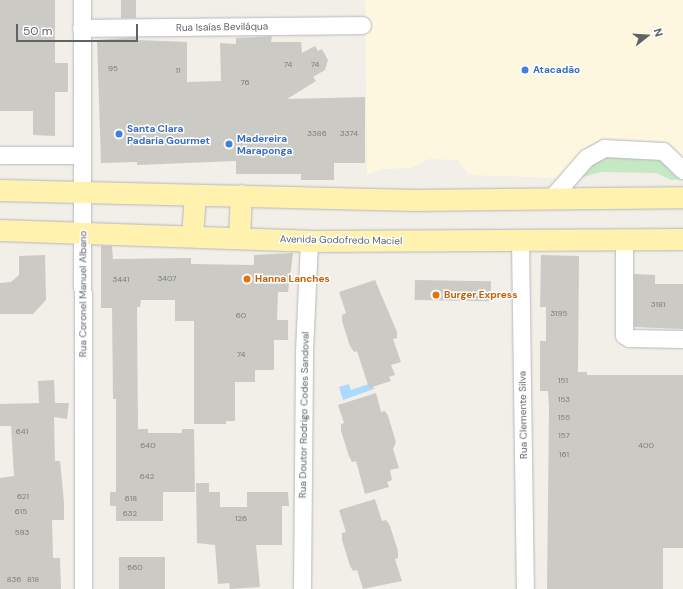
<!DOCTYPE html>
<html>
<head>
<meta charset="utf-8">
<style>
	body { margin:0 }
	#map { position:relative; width:683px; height:589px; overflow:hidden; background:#f1efe8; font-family:"DM Sans",sans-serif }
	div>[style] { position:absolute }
	.commercial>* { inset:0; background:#fef7e0 }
	.green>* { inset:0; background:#c5e8c5 }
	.water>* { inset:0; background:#aadaff }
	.building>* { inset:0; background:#cccac5; transform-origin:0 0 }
	.roads { filter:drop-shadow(0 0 1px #b5b8bc) drop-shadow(0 0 1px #b5b8bc) }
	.minor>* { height:17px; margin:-8.5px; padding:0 8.5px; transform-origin:8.5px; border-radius:8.5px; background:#fff }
	.major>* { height:21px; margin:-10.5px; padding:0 10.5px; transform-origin:10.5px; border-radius:10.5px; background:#fff2af }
	.dots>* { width:11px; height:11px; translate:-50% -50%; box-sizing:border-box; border:2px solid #fff; border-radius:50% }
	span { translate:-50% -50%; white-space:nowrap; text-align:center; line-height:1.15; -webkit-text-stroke:3px #fff; paint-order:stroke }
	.number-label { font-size:8px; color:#7a7d7f }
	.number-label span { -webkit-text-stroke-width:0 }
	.street-label { font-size:10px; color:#5f6368 }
	.shop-label { font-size:10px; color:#366cbe; font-weight:700 }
	.left { translate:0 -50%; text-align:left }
	.food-label { font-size:10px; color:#c56008; font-weight:700 }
	.north { position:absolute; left:627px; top:16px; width:40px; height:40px; -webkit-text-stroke:3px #fff; paint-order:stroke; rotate:73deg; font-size:11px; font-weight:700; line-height:16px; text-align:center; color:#5f6368 }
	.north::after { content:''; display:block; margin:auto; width:14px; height:18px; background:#5f6368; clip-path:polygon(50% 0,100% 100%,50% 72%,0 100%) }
	.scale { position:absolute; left:16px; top:24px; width:122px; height:18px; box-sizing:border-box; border:2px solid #5f6368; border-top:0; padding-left:5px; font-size:12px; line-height:14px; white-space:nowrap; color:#5f6368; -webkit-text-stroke:3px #fff; paint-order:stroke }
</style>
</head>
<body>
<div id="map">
	<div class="commercial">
		<i style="clip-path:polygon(365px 0,683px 0,683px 159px,662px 142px,600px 140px,589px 145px,557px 178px,469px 175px,458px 160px,429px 159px,411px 168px,383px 169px,367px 175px)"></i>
	</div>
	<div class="green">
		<i style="clip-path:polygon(604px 154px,652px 154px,683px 179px,671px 180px,656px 173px,601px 172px,576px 179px,592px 161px)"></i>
	</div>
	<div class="water">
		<i style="clip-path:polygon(372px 383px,374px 389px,343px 400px,339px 387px,349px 384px,351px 390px)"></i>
	</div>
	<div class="building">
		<i style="clip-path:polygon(0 0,55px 0,55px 63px,68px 63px,68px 92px,55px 92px,55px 136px,33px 135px,33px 111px,0 111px)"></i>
		<i style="left:121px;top:0;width:15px;height:18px"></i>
		<i style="clip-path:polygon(272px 36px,271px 42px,301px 42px,302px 53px,315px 46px,318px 51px,322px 49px,328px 60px,325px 70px,313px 77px,316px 81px,287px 99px,365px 97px,365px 163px,334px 163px,334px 180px,301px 180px,301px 174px,236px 174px,236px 161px,137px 165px,137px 162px,101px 163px,97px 40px,136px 37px,136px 40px,187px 42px,187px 82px,221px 81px,220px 43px,236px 44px,236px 38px)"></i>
		<i style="clip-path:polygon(101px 246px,112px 246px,113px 259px,191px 258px,191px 264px,254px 265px,254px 255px,293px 253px,288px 292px,278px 292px,277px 320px,288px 320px,288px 340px,274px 340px,274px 370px,255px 370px,255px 382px,235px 382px,235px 421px,226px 421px,226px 424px,194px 424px,194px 321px,175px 321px,175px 300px,141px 300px,140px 307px,137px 307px,138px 429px,148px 429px,148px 433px,182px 433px,182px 429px,194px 429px,195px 492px,163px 492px,163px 521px,116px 521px,116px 506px,110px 506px,110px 492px,116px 492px,116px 399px,113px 399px,112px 308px,101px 308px)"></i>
		<i style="clip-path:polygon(45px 255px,46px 300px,33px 314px,0 314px,0 283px,11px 282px,19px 275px,19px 256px)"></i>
		<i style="clip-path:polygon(541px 255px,579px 256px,578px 372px,587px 372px,587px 375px,683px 375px,683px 548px,663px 548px,663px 589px,547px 589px,549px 409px,548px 391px,540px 391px,540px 341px,546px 341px,546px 307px,540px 307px)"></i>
		<i style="clip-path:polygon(634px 274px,655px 275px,655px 284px,683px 284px,683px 329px,634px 327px)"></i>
		<i style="clip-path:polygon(375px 280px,397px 332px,397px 338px,393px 339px,401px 362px,391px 365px,395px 375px,389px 377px,391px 381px,369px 388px,357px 351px,354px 352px,350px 346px,342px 321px,342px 315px,346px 313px,339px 292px)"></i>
		<i style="left:415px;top:280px;width:76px;height:20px;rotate:1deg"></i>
		<i style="clip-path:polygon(54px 380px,55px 403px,69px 403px,67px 419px,54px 417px,55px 461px,60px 461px,64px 502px,64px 520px,52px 520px,53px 558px,60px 558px,61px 589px,0 589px,0 478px,14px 476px,11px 426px,0 426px,0 404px,39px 403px,38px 381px)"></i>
		<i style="clip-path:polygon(376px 393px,381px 412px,385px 411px,388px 416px,396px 442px,393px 449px,399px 468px,390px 470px,392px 480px,387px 482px,389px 487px,365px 494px,356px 461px,352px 462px,349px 456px,341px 431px,341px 424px,344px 423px,338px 405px)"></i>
		<i style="clip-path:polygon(196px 483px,209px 483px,209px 492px,220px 492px,220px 507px,247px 507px,247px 492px,288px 492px,289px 506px,282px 506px,282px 545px,256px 545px,260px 587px,230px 589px,229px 583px,218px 584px,215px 545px,197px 543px)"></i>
		<i style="clip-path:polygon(375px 499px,382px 521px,386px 520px,390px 526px,398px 551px,398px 558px,395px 559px,402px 581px,363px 589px,357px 570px,353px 571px,350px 566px,342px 540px,342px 533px,346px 532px,339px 510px)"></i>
		<i style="left:119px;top:557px;width:46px;height:32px"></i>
	</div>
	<div class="roads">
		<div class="minor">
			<i style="left:82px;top:0;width:589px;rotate:89.9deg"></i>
			<i style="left:81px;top:28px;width:281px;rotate:-0.6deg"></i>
			<i style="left:0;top:155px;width:82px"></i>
			<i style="left:552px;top:197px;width:52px;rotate:-48.9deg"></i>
			<i style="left:586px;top:158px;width:21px;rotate:-29deg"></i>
			<i style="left:604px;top:148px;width:59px;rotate:2.9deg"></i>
			<i style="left:663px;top:151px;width:28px;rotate:44deg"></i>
			<i style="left:624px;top:238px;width:97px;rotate:90deg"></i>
			<i style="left:624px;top:335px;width:6px;rotate:31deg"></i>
			<i style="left:629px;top:338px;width:54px;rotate:1.1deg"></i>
			<i style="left:520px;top:240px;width:349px;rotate:89.2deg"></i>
			<i style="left:302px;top:589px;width:238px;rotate:-89.5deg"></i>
			<i style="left:304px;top:351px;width:110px;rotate:-87.4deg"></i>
		</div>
		<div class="major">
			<i style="left:0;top:190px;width:414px;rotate:1.4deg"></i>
			<i style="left:414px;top:200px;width:269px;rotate:-0.6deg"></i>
			<i style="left:0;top:230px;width:309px;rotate:2deg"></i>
			<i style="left:309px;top:241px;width:374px;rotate:-0.3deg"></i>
			<i style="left:192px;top:236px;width:41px;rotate:-85.8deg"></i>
			<i style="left:239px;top:237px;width:42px;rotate:-87.3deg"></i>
		</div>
	</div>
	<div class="dots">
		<i style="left:525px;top:70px;background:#3f7fe0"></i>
		<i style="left:119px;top:134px;background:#3f7fe0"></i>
		<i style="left:229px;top:144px;background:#3f7fe0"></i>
		<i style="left:247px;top:279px;background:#e8710a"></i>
		<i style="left:436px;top:295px;background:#e8710a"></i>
	</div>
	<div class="number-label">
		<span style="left:288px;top:65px">74</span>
		<span style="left:315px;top:65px">74</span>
		<span style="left:113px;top:69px">95</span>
		<span style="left:178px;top:71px">11</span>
		<span style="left:245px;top:83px">76</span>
		<span style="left:317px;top:134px">3386</span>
		<span style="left:349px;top:134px">3374</span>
		<span style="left:167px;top:279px">3407</span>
		<span style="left:121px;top:280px">3441</span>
		<span style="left:658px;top:305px">3181</span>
		<span style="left:559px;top:314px">3195</span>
		<span style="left:241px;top:316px">60</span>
		<span style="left:241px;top:355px">74</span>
		<span style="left:563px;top:381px">151</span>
		<span style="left:564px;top:400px">153</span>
		<span style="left:564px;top:418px">155</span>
		<span style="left:22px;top:432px">641</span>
		<span style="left:564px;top:436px">157</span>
		<span style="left:148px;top:446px">640</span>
		<span style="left:646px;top:446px">400</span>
		<span style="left:564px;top:455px">161</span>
		<span style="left:147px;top:477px">642</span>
		<span style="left:23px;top:497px">621</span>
		<span style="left:131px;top:499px">618</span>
		<span style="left:21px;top:512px">615</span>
		<span style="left:130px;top:514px">632</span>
		<span style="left:241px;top:519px">126</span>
		<span style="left:22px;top:533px">593</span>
		<span style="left:135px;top:568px">660</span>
		<span style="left:14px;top:580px">836</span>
		<span style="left:33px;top:580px">818</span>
	</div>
	<div class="street-label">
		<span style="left:222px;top:27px;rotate:-1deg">Rua Isaías Beviláqua</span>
		<span style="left:341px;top:240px;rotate:1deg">Avenida Godofredo Maciel</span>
		<span style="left:83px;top:294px;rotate:-90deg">Rua Coronel Manuel Albano</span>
		<span style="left:304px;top:415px;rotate:-89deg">Rua Doutor Rodrigo Codes Sandoval</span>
		<span style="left:523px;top:415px;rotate:-91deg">Rua Clemente Silva</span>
	</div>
	<div class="shop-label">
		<span class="left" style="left:533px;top:70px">Atacadão</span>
		<span class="left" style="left:127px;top:134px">Santa Clara<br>Padaria Gourmet</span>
		<span class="left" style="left:237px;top:144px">Madereira<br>Maraponga</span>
	</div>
	<div class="food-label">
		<span class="left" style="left:255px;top:279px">Hanna Lanches</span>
		<span class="left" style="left:444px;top:295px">Burger Express</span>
	</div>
	<div class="north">N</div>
	<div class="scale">50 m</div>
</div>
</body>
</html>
